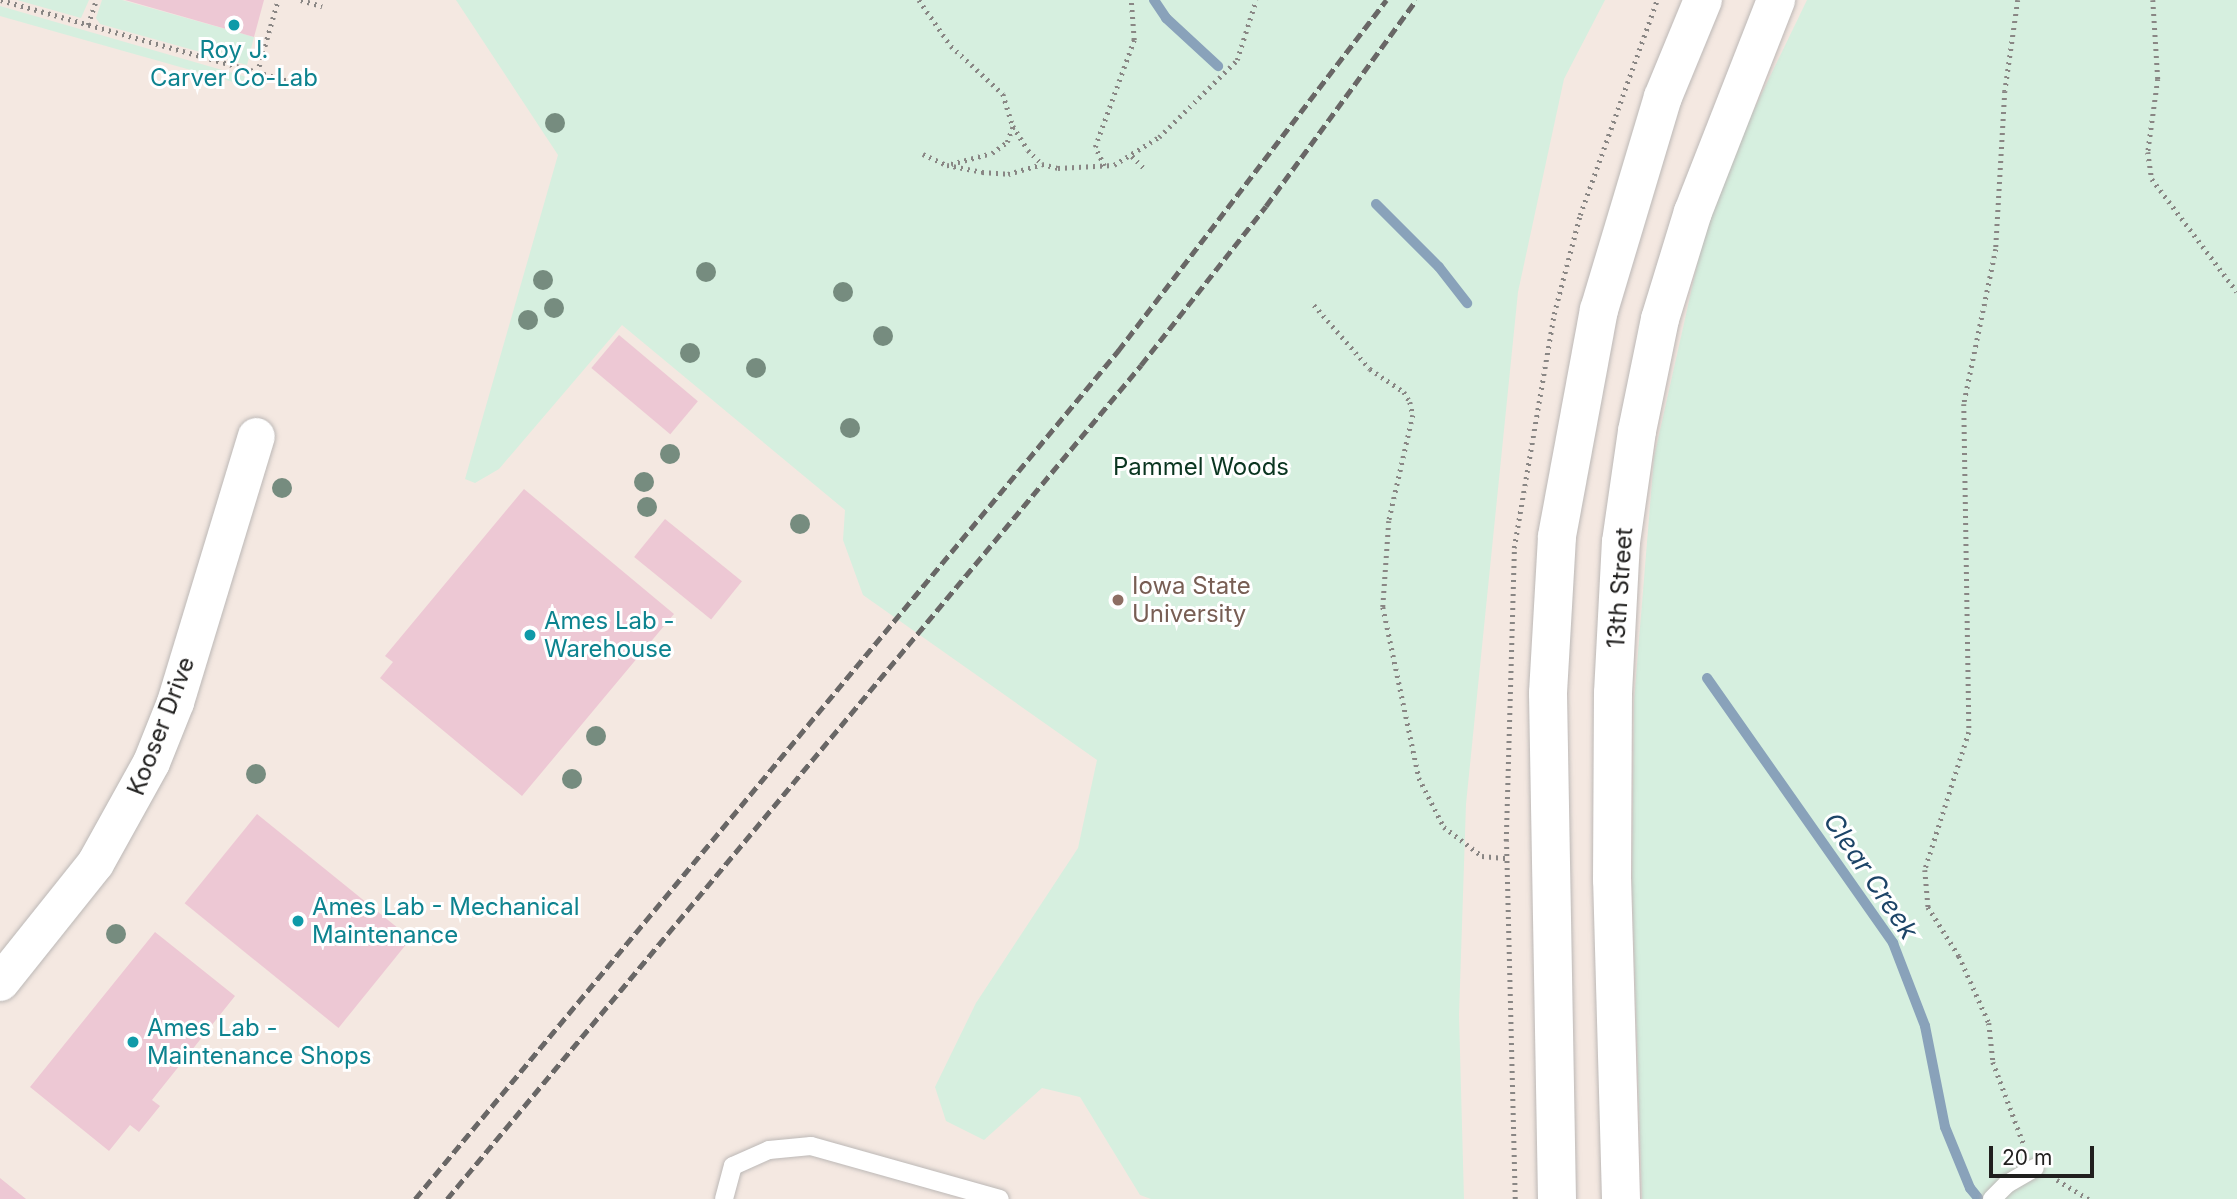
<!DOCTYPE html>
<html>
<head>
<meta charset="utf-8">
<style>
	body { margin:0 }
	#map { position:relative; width:2237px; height:1199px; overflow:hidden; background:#fbf7f4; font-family:Inter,sans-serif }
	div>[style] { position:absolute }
	.built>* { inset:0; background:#f4e8e1; transform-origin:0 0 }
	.green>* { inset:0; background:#d6efdf }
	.stream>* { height:10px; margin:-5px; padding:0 5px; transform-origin:5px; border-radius:5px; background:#89a2ba }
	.building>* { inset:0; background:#edc8d4; transform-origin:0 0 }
	.path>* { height:4.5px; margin-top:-2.25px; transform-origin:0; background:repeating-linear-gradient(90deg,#898684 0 2px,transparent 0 7px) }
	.roads { filter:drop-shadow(0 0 2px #bcb8b6) drop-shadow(0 0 2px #bcb8b6) }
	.lane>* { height:18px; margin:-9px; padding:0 9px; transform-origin:9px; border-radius:9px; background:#fff }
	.street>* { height:37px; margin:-18.5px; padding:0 18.5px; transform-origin:18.5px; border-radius:18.5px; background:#fff }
	.secondary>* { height:38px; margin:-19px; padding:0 19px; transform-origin:19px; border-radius:19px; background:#fff }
	.rail>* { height:5px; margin-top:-2.5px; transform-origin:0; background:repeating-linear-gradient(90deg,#696766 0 10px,transparent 0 15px) }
	.trees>* { width:20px; height:20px; margin:-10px; border-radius:50%; background:#768c7f }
	.dots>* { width:19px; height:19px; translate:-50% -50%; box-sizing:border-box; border:4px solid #fff; border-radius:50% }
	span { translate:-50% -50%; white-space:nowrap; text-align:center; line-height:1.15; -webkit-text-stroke:6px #fff; paint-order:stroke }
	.culture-label { font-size:24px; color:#0d838f }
	.left { translate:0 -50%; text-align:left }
	.park-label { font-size:24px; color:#0a3520 }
	.education-label { font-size:24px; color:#785e54 }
	.street-label { font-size:24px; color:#201f1e }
	.water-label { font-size:26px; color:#1c4467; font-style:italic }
	.scale { position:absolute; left:1989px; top:1146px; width:105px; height:32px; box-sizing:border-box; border:4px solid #201f1e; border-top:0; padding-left:9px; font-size:21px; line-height:24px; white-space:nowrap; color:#201f1e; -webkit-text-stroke:5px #fff; paint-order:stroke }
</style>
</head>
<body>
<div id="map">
	<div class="built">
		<i style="left:0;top:0;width:2237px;height:1199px"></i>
	</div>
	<div class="green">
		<i style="clip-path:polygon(17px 0,89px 0,81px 18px)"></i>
		<i style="clip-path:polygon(102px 0,122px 0,254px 37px,247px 65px,100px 24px,96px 18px)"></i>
		<i style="clip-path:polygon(456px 0,1605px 0,1564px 79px,1518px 292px,1466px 804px,1459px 1015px,1464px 1199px,1151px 1199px,1140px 1195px,1080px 1097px,1042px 1088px,984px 1140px,946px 1121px,935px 1087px,976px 1003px,1078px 848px,1097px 760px,863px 595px,843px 540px,845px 510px,622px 325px,499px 469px,475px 483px,465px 479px,558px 155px)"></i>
		<i style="clip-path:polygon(1807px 0,2237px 0,2237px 1199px,1642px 1199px,1632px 885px,1634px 701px,1654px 457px,1702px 243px,1734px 151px)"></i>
		<i style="clip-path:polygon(0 6px,267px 83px,261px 90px,0 16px)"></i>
	</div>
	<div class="stream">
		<i style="left:1154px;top:0;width:22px;rotate:56deg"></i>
		<i style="left:1166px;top:18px;width:71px;rotate:42.7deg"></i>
		<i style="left:1376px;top:204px;width:89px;rotate:45deg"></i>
		<i style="left:1439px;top:267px;width:46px;rotate:52.1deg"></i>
		<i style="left:1707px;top:678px;width:324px;rotate:54.9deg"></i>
		<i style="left:1893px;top:943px;width:89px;rotate:68.9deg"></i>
		<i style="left:1925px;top:1026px;width:103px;rotate:78.8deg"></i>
		<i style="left:1945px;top:1127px;width:66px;rotate:67.7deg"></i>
		<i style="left:1970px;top:1188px;width:14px;rotate:51deg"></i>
	</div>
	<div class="building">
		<i style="clip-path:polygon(125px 0,264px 0,254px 37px)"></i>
		<i style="left:619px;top:335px;width:103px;height:43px;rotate:40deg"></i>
		<i style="clip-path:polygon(524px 489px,674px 614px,522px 796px,380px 678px,393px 662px,385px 656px)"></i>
		<i style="left:665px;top:519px;width:99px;height:49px;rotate:39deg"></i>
		<i style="left:257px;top:814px;width:198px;height:115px;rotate:39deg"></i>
		<i style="clip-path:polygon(155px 932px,235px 996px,152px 1100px,160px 1106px,139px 1132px,130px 1125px,109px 1151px,30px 1087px)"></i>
		<i style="clip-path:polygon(0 1178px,26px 1199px,0 1199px)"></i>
	</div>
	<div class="path">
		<i style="left:1px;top:0;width:307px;rotate:15.7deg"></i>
		<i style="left:301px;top:0;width:22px;rotate:16deg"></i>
		<i style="left:919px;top:0;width:56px;rotate:55.2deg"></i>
		<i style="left:951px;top:46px;width:71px;rotate:42.7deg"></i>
		<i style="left:1003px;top:94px;width:34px;rotate:73deg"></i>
		<i style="left:1013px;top:126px;width:28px;rotate:58deg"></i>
		<i style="left:1028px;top:150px;width:20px;rotate:45deg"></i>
		<i style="left:1042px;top:164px;width:16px;rotate:14deg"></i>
		<i style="left:1058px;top:168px;width:56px;rotate:-3.1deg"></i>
		<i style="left:1114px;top:165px;width:53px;rotate:-31.9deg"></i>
		<i style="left:1159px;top:137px;width:110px;rotate:-44.6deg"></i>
		<i style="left:1237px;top:60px;width:63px;rotate:-72.4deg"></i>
		<i style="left:2018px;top:0;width:92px;rotate:98.1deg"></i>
		<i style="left:2005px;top:91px;width:158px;rotate:93.3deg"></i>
		<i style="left:1996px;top:249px;width:158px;rotate:101.7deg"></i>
		<i style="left:1964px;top:404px;width:328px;rotate:89.1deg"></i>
		<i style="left:1969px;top:732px;width:145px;rotate:107.7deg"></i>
		<i style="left:1925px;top:870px;width:37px;rotate:85deg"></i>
		<i style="left:1928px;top:907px;width:58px;rotate:57.7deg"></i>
		<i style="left:1959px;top:956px;width:73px;rotate:65.9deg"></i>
		<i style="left:1989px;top:1023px;width:39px;rotate:84deg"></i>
		<i style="left:1993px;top:1062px;width:89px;rotate:69.5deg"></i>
		<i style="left:2153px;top:0;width:79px;rotate:86.4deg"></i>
		<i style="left:2158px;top:79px;width:74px;rotate:97.8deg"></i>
		<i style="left:2148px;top:152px;width:27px;rotate:82deg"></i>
		<i style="left:2152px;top:179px;width:141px;rotate:53deg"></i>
		<i style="left:88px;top:25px;width:26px;rotate:-72deg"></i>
		<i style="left:257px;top:73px;width:76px;rotate:-74deg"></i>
		<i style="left:923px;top:154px;width:26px;rotate:25deg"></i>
		<i style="left:947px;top:165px;width:36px;rotate:11deg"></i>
		<i style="left:982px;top:172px;width:26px;rotate:4deg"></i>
		<i style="left:1008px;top:174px;width:35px;rotate:-16deg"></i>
		<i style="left:1132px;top:156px;width:17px;rotate:45deg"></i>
		<i style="left:951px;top:164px;width:42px;rotate:-15deg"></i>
		<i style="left:992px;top:153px;width:19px;rotate:-36deg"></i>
		<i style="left:1007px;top:142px;width:17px;rotate:-69deg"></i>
		<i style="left:1104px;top:166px;width:21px;rotate:-115deg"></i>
		<i style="left:1095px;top:147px;width:114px;rotate:-70deg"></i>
		<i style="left:1134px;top:40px;width:40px;rotate:-94.3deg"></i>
		<i style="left:1314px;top:305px;width:85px;rotate:48.8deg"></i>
		<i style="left:1370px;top:369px;width:41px;rotate:34.1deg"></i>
		<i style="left:1404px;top:392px;width:12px;rotate:59deg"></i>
		<i style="left:1410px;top:402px;width:13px;rotate:77deg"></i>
		<i style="left:1413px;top:415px;width:109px;rotate:102.8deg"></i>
		<i style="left:1389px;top:521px;width:86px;rotate:94deg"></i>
		<i style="left:1383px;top:607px;width:175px;rotate:78.1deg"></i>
		<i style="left:1419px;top:778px;width:55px;rotate:63deg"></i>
		<i style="left:1444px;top:827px;width:48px;rotate:37.3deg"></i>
		<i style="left:1482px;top:856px;width:25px;rotate:5deg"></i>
		<i style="left:2057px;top:1180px;width:37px;rotate:31deg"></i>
		<i style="left:1515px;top:1199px;width:358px;rotate:-91.4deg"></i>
		<i style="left:1506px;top:841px;width:293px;rotate:-88.4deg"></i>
		<i style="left:1514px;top:548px;width:237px;rotate:-80.3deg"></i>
		<i style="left:1554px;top:314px;width:102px;rotate:-75.3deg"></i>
		<i style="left:1580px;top:215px;width:228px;rotate:-70.3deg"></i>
	</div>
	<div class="roads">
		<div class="lane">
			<i style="left:724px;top:1199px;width:34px;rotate:-75deg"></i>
			<i style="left:733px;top:1166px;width:39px;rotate:-24deg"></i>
			<i style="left:769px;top:1150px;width:42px;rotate:-5.4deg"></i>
			<i style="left:811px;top:1146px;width:196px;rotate:15.7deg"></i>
			<i style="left:1992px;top:1199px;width:21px;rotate:-45deg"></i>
			<i style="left:2007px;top:1184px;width:32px;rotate:-30deg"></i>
		</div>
		<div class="street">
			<i style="left:0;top:982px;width:152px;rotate:-51.4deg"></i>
			<i style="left:95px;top:863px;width:115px;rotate:-61deg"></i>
			<i style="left:151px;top:762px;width:65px;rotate:-68.2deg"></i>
			<i style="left:175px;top:702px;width:278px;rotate:-73.1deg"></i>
		</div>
		<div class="secondary">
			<i style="left:1557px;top:1199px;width:506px;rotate:-91.02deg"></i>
			<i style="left:1548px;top:693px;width:157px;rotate:-86.7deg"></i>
			<i style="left:1557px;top:536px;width:230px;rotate:-79.5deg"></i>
			<i style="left:1599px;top:310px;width:222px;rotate:-73.3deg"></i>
			<i style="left:1663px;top:97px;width:105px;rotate:-67.6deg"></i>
			<i style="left:1621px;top:1199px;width:319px;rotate:-91.6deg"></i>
			<i style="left:1612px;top:880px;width:187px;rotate:-89.7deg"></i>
			<i style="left:1613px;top:693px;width:151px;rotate:-87deg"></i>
			<i style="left:1621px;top:542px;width:112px;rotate:-81.8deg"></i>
			<i style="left:1637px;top:431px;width:114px;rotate:-78.4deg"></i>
			<i style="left:1660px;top:319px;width:112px;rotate:-72.9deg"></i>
			<i style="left:1693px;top:212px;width:228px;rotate:-68.6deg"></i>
		</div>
	</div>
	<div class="rail">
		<i style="left:415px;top:1199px;width:1102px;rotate:-50.34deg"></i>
		<i style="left:1118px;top:351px;width:442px;rotate:-52.6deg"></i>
		<i style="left:447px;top:1199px;width:1085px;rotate:-50.23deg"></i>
		<i style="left:1141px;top:365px;width:202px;rotate:-51.8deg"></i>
		<i style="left:1266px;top:206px;width:255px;rotate:-53.9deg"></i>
	</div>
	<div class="trees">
		<i style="left:555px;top:123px"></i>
		<i style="left:706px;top:272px"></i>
		<i style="left:543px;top:280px"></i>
		<i style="left:843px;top:292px"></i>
		<i style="left:554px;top:308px"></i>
		<i style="left:528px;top:320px"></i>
		<i style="left:883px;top:336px"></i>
		<i style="left:690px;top:353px"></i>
		<i style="left:756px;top:368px"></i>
		<i style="left:850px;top:428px"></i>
		<i style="left:670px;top:454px"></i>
		<i style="left:644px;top:482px"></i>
		<i style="left:282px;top:488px"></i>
		<i style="left:647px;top:507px"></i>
		<i style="left:800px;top:524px"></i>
		<i style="left:596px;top:736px"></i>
		<i style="left:256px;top:774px"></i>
		<i style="left:572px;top:779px"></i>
		<i style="left:116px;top:934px"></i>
	</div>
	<div class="dots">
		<i style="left:234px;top:25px;background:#0f9aa8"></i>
		<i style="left:1118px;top:600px;background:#8d6e63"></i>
		<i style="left:530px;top:635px;background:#0f9aa8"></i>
		<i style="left:298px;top:921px;background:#0f9aa8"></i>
		<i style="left:133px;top:1042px;background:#0f9aa8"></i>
	</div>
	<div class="culture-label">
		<span style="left:234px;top:64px">Roy J.<br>Carver Co-Lab</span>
		<span class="left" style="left:544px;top:635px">Ames Lab -<br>Warehouse</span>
		<span class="left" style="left:312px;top:921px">Ames Lab - Mechanical<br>Maintenance</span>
		<span class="left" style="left:147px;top:1042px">Ames Lab -<br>Maintenance Shops</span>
	</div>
	<div class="park-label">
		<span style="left:1201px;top:467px">Pammel Woods</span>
	</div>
	<div class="education-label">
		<span class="left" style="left:1132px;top:600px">Iowa State<br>University</span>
	</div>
	<div class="street-label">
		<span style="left:1620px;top:588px;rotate:-86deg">13th Street</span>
		<span style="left:161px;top:726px;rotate:-69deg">Kooser Drive</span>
	</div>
	<div class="water-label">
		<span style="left:1871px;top:876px;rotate:56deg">Clear Creek</span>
	</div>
	<div class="scale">20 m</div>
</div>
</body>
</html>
